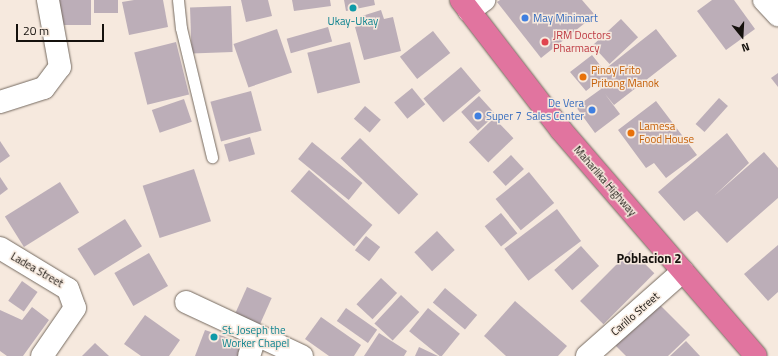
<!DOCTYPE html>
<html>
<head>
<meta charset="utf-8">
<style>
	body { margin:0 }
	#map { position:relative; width:778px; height:356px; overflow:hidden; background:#f6e9de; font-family:"Titillium Web",sans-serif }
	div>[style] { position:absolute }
	.building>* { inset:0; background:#bcaeb8; transform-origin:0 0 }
	.roads { filter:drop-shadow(0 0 1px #756a60) drop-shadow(0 0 1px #756a60) }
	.lane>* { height:11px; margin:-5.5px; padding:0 5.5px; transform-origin:5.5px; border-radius:5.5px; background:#fff }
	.street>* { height:22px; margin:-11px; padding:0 11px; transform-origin:11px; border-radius:11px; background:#fff }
	.highway>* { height:22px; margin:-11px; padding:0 11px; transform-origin:11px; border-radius:11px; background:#e1749f }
	.dots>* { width:11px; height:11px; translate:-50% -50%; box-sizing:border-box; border:2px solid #f6e9de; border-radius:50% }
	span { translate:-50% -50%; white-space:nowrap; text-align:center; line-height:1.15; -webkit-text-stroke:3px #f6e9de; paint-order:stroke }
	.shop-label { font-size:11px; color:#366cbe }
	.left { translate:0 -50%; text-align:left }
	.right { translate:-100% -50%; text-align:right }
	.culture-label { font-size:11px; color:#0d838f }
	.health-label { font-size:11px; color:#be3a42 }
	.food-label { font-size:11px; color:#c56008 }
	.street-label { font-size:11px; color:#15110d }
	.quarter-label { font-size:13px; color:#15110d; font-weight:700 }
	.north { position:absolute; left:722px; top:16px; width:40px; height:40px; -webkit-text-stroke:3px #f6e9de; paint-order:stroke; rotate:162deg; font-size:11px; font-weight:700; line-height:16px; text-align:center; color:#15110d }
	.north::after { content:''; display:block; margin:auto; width:14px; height:18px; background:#15110d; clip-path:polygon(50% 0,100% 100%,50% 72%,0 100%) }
	.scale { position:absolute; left:16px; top:24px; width:88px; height:18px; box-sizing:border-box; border:2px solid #15110d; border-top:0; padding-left:5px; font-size:12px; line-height:14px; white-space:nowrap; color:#15110d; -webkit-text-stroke:3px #f6e9de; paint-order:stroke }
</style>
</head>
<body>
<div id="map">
	<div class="building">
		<i style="left:55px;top:0;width:36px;height:25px"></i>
		<i style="left:94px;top:0;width:24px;height:13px"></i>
		<i style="clip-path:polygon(134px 0,163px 0,168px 27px,129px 35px,122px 2px)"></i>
		<i style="clip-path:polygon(241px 0,268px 0,272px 16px,246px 22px)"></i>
		<i style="clip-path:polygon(292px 0,330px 0,331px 6px,294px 11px)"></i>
		<i style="clip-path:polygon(344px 0,374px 0,375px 5px,346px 11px)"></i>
		<i style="clip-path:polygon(500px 0,582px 0,595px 15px,541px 58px,497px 2px)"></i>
		<i style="clip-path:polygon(712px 0,734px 0,755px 29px,726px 50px,697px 11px)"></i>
		<i style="left:231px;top:6px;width:46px;height:41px;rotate:88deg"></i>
		<i style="clip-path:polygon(381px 10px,384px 19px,393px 17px,401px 51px,364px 60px,355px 27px,365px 24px,362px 16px)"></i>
		<i style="left:621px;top:19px;width:25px;height:39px;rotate:47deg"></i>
		<i style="left:328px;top:27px;width:15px;height:43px;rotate:74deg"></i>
		<i style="left:277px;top:29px;width:46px;height:46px;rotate:71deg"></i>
		<i style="clip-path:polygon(656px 29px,677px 56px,614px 105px,605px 94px,620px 114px,595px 133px,576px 107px,601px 89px,596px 83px,586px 91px,570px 72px,592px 55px,604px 70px)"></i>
		<i style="left:433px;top:31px;width:28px;height:42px;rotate:52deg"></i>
		<i style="left:176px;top:42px;width:54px;height:43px;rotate:76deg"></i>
		<i style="left:350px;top:42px;width:42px;height:44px;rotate:76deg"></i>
		<i style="left:461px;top:67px;width:31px;height:49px;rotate:50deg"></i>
		<i style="clip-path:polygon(778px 73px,778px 87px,771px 78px)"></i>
		<i style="left:412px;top:88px;width:21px;height:23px;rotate:51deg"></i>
		<i style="left:251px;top:91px;width:41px;height:42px;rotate:75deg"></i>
		<i style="left:479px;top:96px;width:25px;height:24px;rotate:48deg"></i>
		<i style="left:719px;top:98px;width:12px;height:35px;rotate:42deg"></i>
		<i style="left:184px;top:99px;width:24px;height:34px;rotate:71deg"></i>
		<i style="clip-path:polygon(656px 101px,697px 155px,666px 178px,654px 163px,646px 168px,618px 130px)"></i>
		<i style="left:365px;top:106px;width:21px;height:17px;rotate:41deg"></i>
		<i style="left:494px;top:118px;width:28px;height:35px;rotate:46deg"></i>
		<i style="clip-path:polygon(727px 133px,749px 163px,714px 196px,764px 152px,778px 168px,778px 198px,727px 243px,697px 211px,684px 221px,658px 192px)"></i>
		<i style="left:250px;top:137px;width:18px;height:27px;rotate:74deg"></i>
		<i style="left:360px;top:138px;width:81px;height:28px;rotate:44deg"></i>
		<i style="clip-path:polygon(0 141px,10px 156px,0 163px)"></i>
		<i style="left:312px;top:142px;width:65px;height:22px;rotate:39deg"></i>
		<i style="left:511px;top:155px;width:19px;height:25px;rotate:47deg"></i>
		<i style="left:194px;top:169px;width:55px;height:54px;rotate:72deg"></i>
		<i style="left:309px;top:170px;width:84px;height:28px;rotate:41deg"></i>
		<i style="left:529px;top:172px;width:40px;height:43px;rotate:51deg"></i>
		<i style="clip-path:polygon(0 177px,8px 189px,0 195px)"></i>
		<i style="left:60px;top:182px;width:36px;height:65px;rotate:58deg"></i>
		<i style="left:557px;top:209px;width:40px;height:66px;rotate:53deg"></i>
		<i style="left:501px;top:213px;width:26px;height:21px;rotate:51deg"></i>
		<i style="left:125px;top:219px;width:32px;height:56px;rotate:58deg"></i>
		<i style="left:437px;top:231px;width:26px;height:31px;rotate:47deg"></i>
		<i style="left:366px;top:236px;width:18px;height:18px;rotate:38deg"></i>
		<i style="clip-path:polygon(778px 245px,778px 292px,768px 301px,744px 274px)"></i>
		<i style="left:581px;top:246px;width:27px;height:36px;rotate:48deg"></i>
		<i style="left:631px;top:250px;width:33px;height:72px;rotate:45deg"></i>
		<i style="left:149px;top:253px;width:38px;height:40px;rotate:60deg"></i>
		<i style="left:381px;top:278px;width:22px;height:36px;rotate:43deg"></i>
		<i style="left:22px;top:281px;width:19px;height:24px;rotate:35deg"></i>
		<i style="left:247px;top:287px;width:27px;height:32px;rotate:24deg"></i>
		<i style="left:445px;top:288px;width:42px;height:19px;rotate:40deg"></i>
		<i style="left:401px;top:295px;width:25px;height:39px;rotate:43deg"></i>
		<i style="clip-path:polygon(515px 301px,567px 346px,558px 356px,506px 356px,484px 336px)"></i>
		<i style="clip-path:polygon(658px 303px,690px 335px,668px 356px,626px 356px,615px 345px)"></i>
		<i style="clip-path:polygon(32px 307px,49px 320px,23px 356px,7px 356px,0 351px,0 310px,22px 320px)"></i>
		<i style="left:346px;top:308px;width:38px;height:16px;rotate:35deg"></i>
		<i style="left:428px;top:308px;width:41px;height:30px;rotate:39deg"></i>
		<i style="clip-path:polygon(145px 315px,180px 340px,169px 356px,141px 356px,124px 344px)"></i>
		<i style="clip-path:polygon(321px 317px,361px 345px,354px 356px,329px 356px,305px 339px)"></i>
		<i style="clip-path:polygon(205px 330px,246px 344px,242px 356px,195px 356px)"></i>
		<i style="clip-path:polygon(379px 333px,407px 351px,404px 356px,364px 356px)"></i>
		<i style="clip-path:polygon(686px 341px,700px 356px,670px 356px)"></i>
		<i style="clip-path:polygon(95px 343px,109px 356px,82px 356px)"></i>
		<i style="clip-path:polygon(419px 347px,438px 356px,415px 356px)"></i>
	</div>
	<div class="roads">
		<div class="lane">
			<i style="left:178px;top:0;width:28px;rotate:84deg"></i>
			<i style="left:181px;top:28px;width:133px;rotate:76.5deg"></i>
		</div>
		<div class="street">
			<i style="left:764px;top:0;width:21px;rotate:47deg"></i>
			<i style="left:469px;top:11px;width:19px;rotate:-36deg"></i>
			<i style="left:0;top:102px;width:46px;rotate:-17.7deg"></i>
			<i style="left:44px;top:88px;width:26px;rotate:-53deg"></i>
			<i style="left:60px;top:67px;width:68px;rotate:-100.2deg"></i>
			<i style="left:0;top:248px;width:79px;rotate:31.1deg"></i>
			<i style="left:68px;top:289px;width:20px;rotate:70deg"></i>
			<i style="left:75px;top:308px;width:58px;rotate:124.5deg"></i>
			<i style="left:186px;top:302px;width:128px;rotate:25deg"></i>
			<i style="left:249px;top:356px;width:20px;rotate:-72deg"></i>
			<i style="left:587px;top:356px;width:128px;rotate:-41.5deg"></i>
		</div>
		<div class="highway">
			<i style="left:461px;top:0;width:164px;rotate:52.4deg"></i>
			<i style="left:561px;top:130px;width:298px;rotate:49.2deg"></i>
		</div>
	</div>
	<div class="dots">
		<i style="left:353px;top:8px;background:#0f9aa8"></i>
		<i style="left:525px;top:18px;background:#3f7fe0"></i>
		<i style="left:545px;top:42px;background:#e0444e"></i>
		<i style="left:583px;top:77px;background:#e8710a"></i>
		<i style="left:592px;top:110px;background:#3f7fe0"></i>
		<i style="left:478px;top:116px;background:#3f7fe0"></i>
		<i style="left:631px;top:133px;background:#e8710a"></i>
		<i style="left:214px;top:337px;background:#0f9aa8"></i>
	</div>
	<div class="shop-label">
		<span class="left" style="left:533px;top:18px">May Minimart</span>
		<span class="right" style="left:584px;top:110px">De Vera<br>Sales Center</span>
		<span class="left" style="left:486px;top:116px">Super 7</span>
	</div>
	<div class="culture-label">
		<span style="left:353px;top:21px">Ukay-Ukay</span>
		<span class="left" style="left:222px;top:337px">St. Joseph the<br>Worker Chapel</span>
	</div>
	<div class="health-label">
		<span class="left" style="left:553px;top:42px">JRM Doctors<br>Pharmacy</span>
	</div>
	<div class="food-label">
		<span class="left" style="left:591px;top:77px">Pinoy Frito<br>Pritong Manok</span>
		<span class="left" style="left:639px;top:133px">Lamesa<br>Food House</span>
	</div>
	<div class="street-label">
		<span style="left:605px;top:181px;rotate:49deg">Maharlika Highway</span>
		<span style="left:37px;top:270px;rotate:30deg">Ladea Street</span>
		<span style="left:635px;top:314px;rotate:-41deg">Carillo Street</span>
	</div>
	<div class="quarter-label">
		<span style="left:649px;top:258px">Poblacion 2</span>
	</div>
	<div class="north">N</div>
	<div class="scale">20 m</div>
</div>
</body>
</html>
